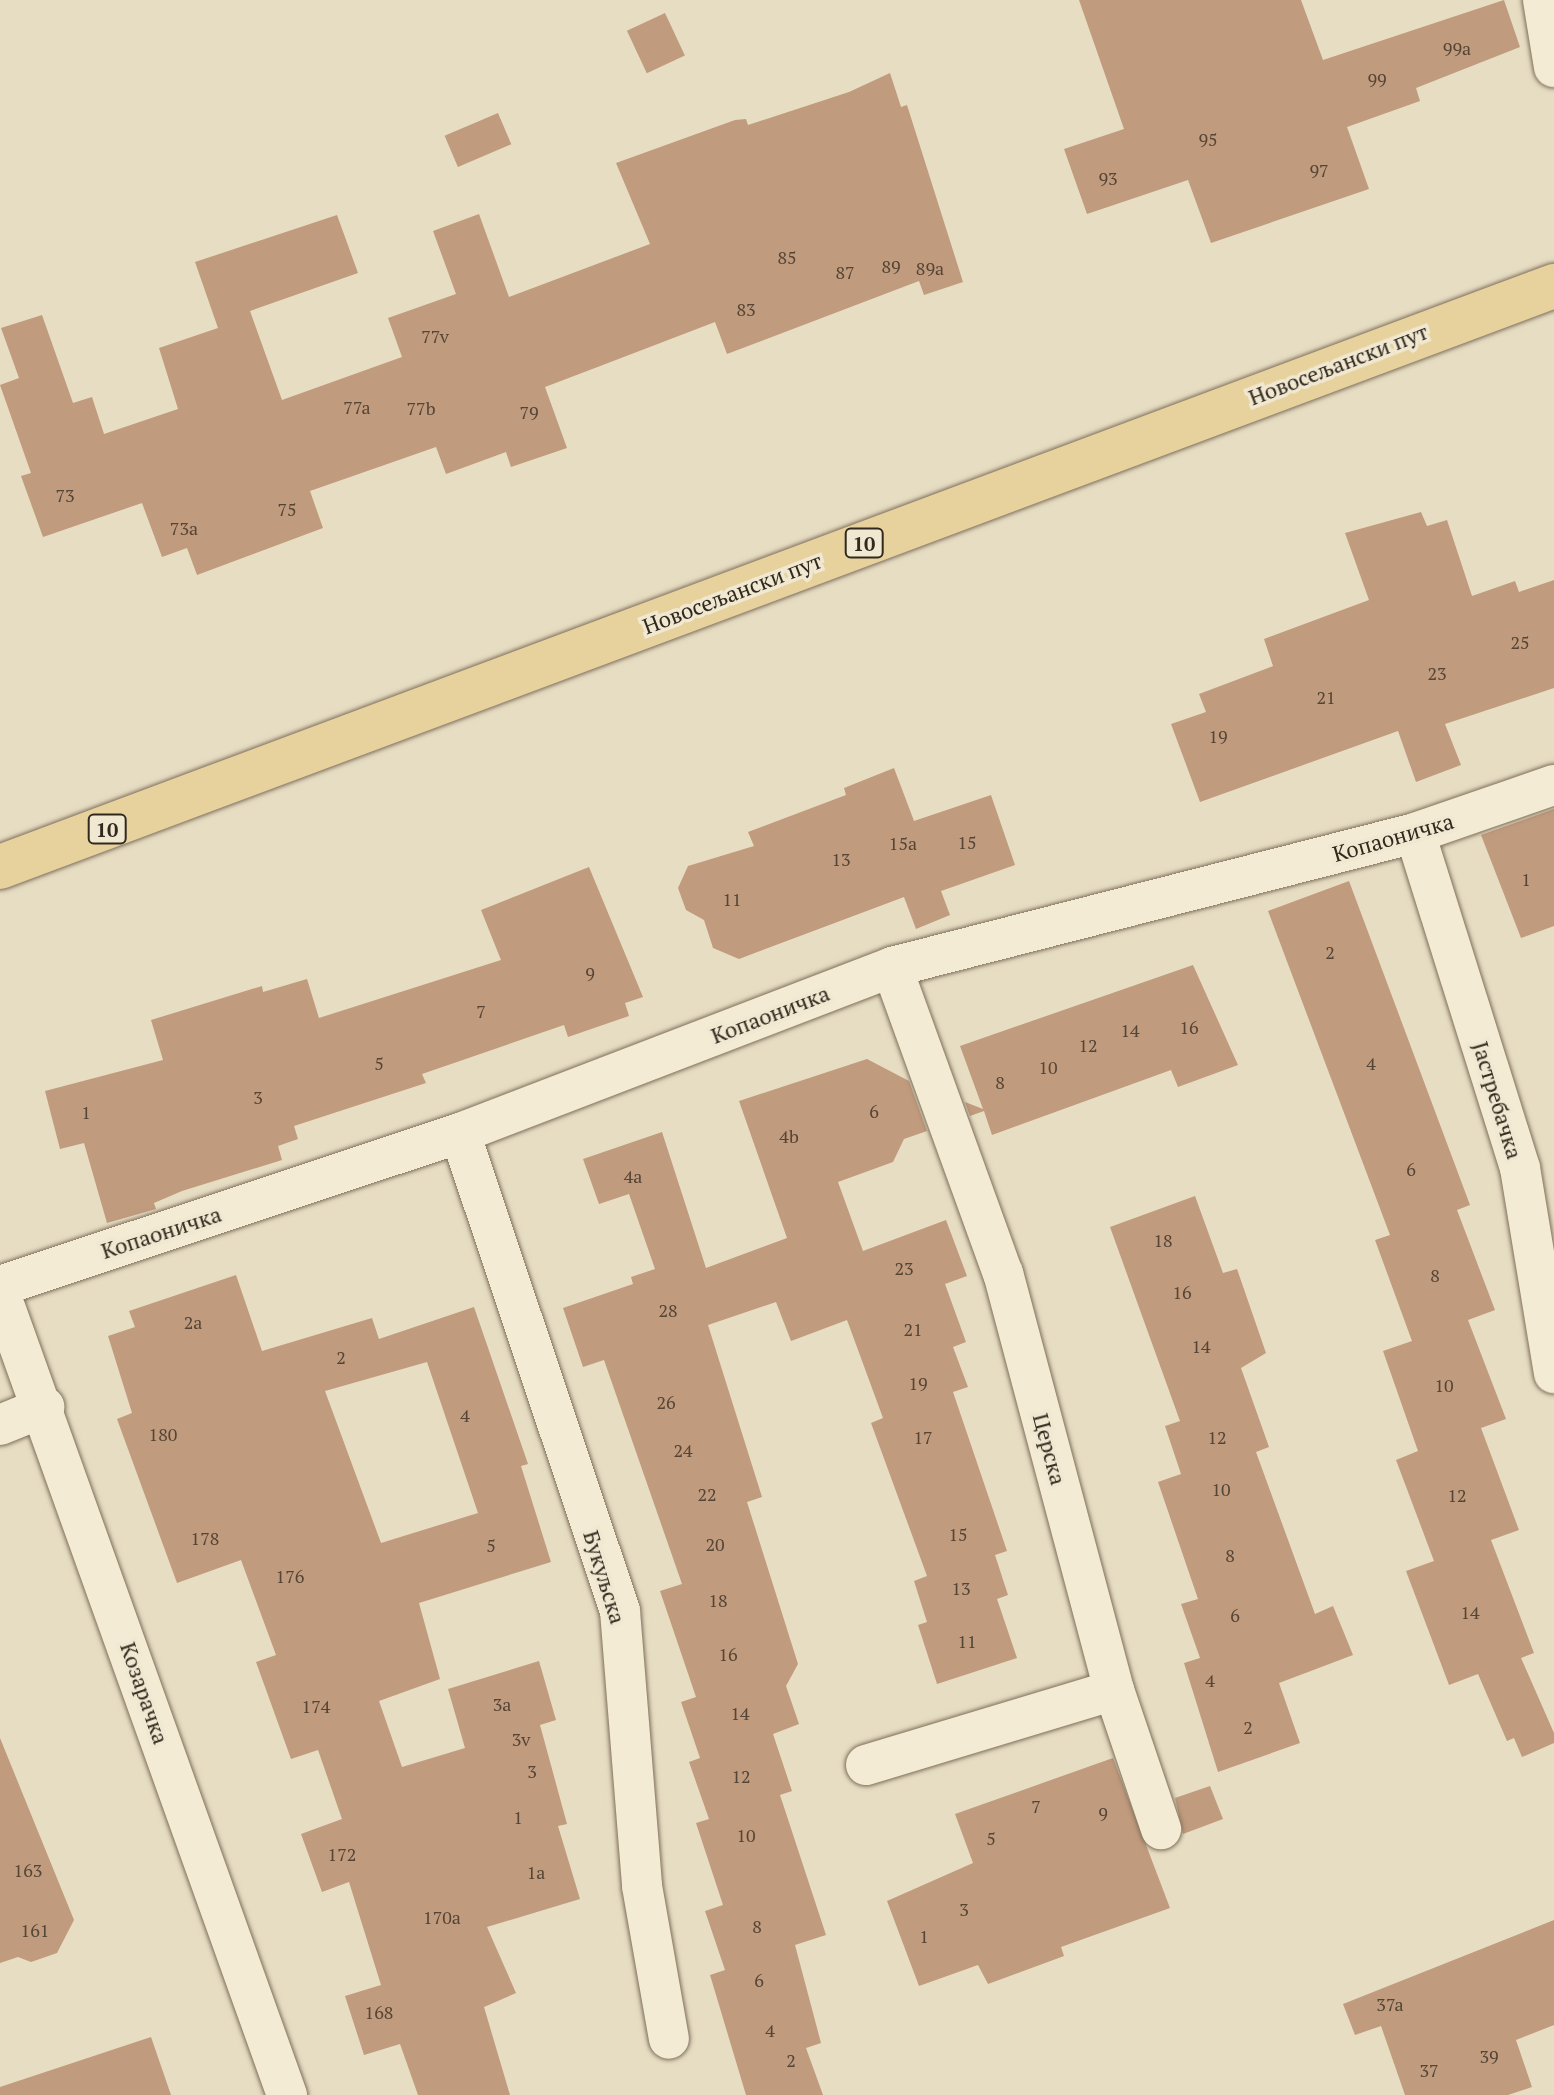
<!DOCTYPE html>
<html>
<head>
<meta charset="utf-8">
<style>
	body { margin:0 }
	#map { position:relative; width:1554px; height:2095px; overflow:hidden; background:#e7ddc2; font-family:"PT Serif",serif }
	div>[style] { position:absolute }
	.building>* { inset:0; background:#c19b7d; transform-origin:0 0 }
	.roads { filter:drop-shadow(0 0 2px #7f6f5c) drop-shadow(0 0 2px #7f6f5c) }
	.street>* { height:40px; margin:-20px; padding:0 20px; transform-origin:20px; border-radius:20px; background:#f3ebd4 }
	.primary>* { height:44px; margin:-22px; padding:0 22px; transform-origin:22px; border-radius:22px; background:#e7d29e }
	span { translate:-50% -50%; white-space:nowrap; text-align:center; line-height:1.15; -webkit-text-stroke:7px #f0e8d1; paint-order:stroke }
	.number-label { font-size:18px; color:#554536 }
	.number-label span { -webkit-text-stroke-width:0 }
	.shield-label span { padding:2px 6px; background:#f0e8d1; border:2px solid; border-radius:6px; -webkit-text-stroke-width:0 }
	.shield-label { font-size:20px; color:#31281e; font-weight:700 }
	.street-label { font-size:22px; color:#31281e }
</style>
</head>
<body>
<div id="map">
	<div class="building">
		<i style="clip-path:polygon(1079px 0,1301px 0,1323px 60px,1504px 0,1520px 47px,1416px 88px,1420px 101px,1347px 127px,1369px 189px,1211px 243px,1188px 180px,1087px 214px,1064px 149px,1124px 129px)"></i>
		<i style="left:665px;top:13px;width:47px;height:42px;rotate:65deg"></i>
		<i style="clip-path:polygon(890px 73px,901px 107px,907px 105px,963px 282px,924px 295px,919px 281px,727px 354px,715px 322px,595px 368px,545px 387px,567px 448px,511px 467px,506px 452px,446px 474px,436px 447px,310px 491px,323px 528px,197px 575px,187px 548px,162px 557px,142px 503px,43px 537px,21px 476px,31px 473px,0 385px,19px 378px,1px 328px,42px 315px,73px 403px,92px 397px,104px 434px,178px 409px,159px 348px,218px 328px,195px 262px,337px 215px,358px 273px,250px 311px,282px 400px,402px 357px,388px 318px,456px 294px,433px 231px,479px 214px,509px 297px,650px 244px,616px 163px,735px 120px,746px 119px,748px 125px,849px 92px)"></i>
		<i style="left:498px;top:113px;width:34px;height:58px;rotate:67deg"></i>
		<i style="clip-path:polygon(1421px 512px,1427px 526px,1447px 520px,1472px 596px,1515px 581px,1519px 592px,1554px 580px,1554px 688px,1445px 724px,1461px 765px,1416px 782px,1398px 731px,1200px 802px,1171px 724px,1206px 712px,1199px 694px,1273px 666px,1264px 639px,1369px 600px,1345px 533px)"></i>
		<i style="clip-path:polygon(894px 768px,914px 821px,991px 795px,1015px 865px,941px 891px,950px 915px,916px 929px,904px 897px,739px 959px,713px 948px,704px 920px,686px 910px,678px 888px,688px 866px,754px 846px,748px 832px,846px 795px,844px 788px)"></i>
		<i style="clip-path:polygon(1554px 809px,1554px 926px,1521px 938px,1481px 835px)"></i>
		<i style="clip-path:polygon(589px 867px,643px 997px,625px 1003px,629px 1016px,568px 1037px,564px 1025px,422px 1074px,426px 1083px,294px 1126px,298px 1139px,278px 1146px,282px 1160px,182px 1191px,154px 1203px,156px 1209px,107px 1223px,84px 1143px,60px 1149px,45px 1091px,163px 1060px,151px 1020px,262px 986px,263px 992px,307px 979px,319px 1018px,501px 960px,481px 910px)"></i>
		<i style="clip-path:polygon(1349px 881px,1470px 1205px,1457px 1210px,1495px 1310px,1468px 1320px,1506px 1419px,1481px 1428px,1519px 1530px,1491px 1540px,1534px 1653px,1521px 1658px,1554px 1733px,1554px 1743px,1522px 1757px,1514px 1738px,1507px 1741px,1478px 1674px,1449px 1685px,1406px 1571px,1434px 1561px,1396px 1460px,1418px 1451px,1383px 1351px,1412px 1341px,1375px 1240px,1390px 1235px,1268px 911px)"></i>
		<i style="clip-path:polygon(1193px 965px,1238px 1065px,1178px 1087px,1171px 1070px,992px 1135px,984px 1111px,970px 1116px,965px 1102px,983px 1109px,960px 1046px)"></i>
		<i style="clip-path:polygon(867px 1059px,909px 1081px,927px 1131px,904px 1139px,893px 1162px,838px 1182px,863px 1251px,946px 1220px,967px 1276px,945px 1284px,966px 1342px,953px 1347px,968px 1387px,953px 1392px,1007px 1551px,995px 1555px,1008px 1595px,997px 1599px,1017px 1658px,937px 1684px,918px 1625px,927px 1622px,914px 1581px,927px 1576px,871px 1423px,883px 1418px,847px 1320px,791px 1341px,776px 1302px,708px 1325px,762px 1497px,747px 1502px,798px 1664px,786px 1686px,799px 1724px,773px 1734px,792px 1791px,780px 1795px,826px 1935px,795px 1945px,821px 2043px,806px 2048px,823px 2095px,746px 2095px,710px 1975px,725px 1970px,705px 1911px,723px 1905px,696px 1823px,709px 1819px,689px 1762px,700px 1758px,681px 1702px,696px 1697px,660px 1591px,682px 1584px,604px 1360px,583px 1367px,563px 1308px,633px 1284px,631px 1277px,655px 1269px,629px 1194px,599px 1204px,583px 1159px,662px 1132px,706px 1268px,787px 1238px,739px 1101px)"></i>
		<i style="clip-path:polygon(1195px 1196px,1223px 1273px,1237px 1269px,1266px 1353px,1241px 1368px,1269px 1447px,1256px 1452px,1315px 1614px,1333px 1606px,1353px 1655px,1279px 1683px,1300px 1743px,1218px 1772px,1184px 1663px,1200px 1658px,1181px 1604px,1198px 1599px,1158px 1482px,1181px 1474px,1165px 1426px,1180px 1421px,1110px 1227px)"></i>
		<i style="clip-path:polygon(evenodd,236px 1275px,262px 1351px,372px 1318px,379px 1339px,474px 1307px,528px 1464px,521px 1466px,551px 1562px,419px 1603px,440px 1679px,379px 1701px,402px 1767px,465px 1748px,448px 1689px,539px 1661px,556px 1720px,540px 1725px,567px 1824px,558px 1826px,580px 1899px,487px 1927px,516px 1993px,484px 2007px,510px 2095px,418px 2095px,400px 2044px,364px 2055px,345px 1996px,381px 1985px,349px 1882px,322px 1892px,301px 1834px,342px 1819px,318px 1750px,291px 1759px,256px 1662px,276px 1655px,241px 1560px,177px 1583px,117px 1419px,132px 1413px,108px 1336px,135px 1327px,129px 1311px,236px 1275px,427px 1362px,478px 1513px,381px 1543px,325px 1391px,427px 1362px)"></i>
		<i style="clip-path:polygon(0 1738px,74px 1920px,57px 1953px,31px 1962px,18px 1957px,0 1963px)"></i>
		<i style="clip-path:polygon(1113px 1758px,1170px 1908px,1061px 1947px,1064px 1956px,988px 1984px,978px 1965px,919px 1986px,887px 1901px,973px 1863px,955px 1814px)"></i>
		<i style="clip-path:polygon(1210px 1786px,1223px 1819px,1183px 1834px,1175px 1798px)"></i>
		<i style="clip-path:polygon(1554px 1920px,1554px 2025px,1516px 2040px,1532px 2087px,1508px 2095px,1405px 2095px,1381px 2026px,1355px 2035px,1343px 2004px)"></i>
		<i style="clip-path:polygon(151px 2037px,171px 2095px,0 2095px,0 2087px)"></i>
	</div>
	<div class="roads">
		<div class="street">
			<i style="left:1543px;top:0;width:68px;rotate:80.7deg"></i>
			<i style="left:1415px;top:833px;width:351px;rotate:72.6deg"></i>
			<i style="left:1520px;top:1168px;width:208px;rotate:80.6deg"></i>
			<i style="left:460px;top:1133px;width:504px;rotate:71.49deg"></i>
			<i style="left:620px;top:1611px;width:276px;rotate:85.4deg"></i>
			<i style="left:642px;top:1886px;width:155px;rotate:80deg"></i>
			<i style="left:0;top:1286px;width:485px;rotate:-18.4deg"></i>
			<i style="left:460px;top:1133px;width:463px;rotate:-21deg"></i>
			<i style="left:892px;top:967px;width:540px;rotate:-14.37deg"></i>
			<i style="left:1415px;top:833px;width:147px;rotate:-19.1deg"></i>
			<i style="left:0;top:1293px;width:852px;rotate:70.31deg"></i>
			<i style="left:0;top:1425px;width:48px;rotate:-22.2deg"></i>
			<i style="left:1114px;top:1690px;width:147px;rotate:71.3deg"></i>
			<i style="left:866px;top:1765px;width:259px;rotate:-16.8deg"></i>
			<i style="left:1114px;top:1690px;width:431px;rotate:-104.9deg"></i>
			<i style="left:1003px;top:1274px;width:326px;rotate:-109.9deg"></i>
		</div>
		<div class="primary">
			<i style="left:0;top:867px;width:1659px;rotate:-20.5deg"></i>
		</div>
	</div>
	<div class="number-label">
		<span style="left:1457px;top:48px">99a</span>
		<span style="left:1377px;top:79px">99</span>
		<span style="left:1208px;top:139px">95</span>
		<span style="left:1319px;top:170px">97</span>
		<span style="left:1108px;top:178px">93</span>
		<span style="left:787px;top:257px">85</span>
		<span style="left:891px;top:266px">89</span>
		<span style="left:930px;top:268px">89a</span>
		<span style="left:845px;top:272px">87</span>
		<span style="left:746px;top:309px">83</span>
		<span style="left:435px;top:336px">77v</span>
		<span style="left:357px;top:407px">77a</span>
		<span style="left:421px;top:408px">77b</span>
		<span style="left:529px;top:412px">79</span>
		<span style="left:65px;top:495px">73</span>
		<span style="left:287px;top:509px">75</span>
		<span style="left:184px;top:528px">73a</span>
		<span style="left:1520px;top:642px">25</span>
		<span style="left:1437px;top:673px">23</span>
		<span style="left:1326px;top:697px">21</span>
		<span style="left:1218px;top:736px">19</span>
		<span style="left:967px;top:842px">15</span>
		<span style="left:903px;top:843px">15a</span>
		<span style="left:841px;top:859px">13</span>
		<span style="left:1526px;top:879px">1</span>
		<span style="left:732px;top:899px">11</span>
		<span style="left:1330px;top:952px">2</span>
		<span style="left:590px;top:973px">9</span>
		<span style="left:481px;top:1011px">7</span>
		<span style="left:1189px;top:1027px">16</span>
		<span style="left:1130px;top:1030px">14</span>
		<span style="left:1088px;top:1045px">12</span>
		<span style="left:379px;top:1063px">5</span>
		<span style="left:1371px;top:1063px">4</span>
		<span style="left:1048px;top:1067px">10</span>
		<span style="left:1000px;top:1082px">8</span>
		<span style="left:258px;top:1097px">3</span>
		<span style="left:874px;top:1111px">6</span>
		<span style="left:86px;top:1112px">1</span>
		<span style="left:789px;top:1136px">4b</span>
		<span style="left:1411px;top:1169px">6</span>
		<span style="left:633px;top:1176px">4a</span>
		<span style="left:1163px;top:1240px">18</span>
		<span style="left:904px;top:1268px">23</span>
		<span style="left:1435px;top:1275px">8</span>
		<span style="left:1182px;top:1292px">16</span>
		<span style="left:668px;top:1310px">28</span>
		<span style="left:193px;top:1322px">2a</span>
		<span style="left:913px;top:1329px">21</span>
		<span style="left:1201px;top:1346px">14</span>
		<span style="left:341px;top:1357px">2</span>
		<span style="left:918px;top:1383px">19</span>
		<span style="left:1444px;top:1385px">10</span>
		<span style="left:666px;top:1402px">26</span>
		<span style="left:465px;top:1415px">4</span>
		<span style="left:163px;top:1434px">180</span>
		<span style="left:923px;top:1437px">17</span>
		<span style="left:1217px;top:1437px">12</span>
		<span style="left:683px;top:1450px">24</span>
		<span style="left:1221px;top:1489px">10</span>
		<span style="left:707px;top:1494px">22</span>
		<span style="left:1457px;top:1495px">12</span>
		<span style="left:958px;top:1534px">15</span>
		<span style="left:205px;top:1538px">178</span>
		<span style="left:715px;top:1544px">20</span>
		<span style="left:491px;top:1545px">5</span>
		<span style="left:1230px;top:1555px">8</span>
		<span style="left:290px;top:1576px">176</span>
		<span style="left:961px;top:1588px">13</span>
		<span style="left:718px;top:1600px">18</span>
		<span style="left:1470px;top:1612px">14</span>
		<span style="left:1235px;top:1615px">6</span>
		<span style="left:967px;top:1641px">11</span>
		<span style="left:728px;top:1654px">16</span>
		<span style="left:1210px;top:1680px">4</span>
		<span style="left:502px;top:1704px">3a</span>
		<span style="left:316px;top:1706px">174</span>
		<span style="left:740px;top:1713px">14</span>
		<span style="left:1248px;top:1727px">2</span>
		<span style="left:521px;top:1739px">3v</span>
		<span style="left:532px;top:1771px">3</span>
		<span style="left:741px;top:1776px">12</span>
		<span style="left:1036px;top:1806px">7</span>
		<span style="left:1103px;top:1813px">9</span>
		<span style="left:518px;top:1817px">1</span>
		<span style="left:746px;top:1835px">10</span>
		<span style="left:991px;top:1838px">5</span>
		<span style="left:342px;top:1854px">172</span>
		<span style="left:28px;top:1870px">163</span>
		<span style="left:536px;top:1872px">1a</span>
		<span style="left:964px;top:1909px">3</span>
		<span style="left:442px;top:1917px">170a</span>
		<span style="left:757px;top:1926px">8</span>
		<span style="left:35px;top:1930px">161</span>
		<span style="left:924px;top:1936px">1</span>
		<span style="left:759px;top:1980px">6</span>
		<span style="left:1390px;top:2004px">37a</span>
		<span style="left:379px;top:2012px">168</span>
		<span style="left:770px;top:2030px">4</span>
		<span style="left:1489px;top:2056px">39</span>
		<span style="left:791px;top:2060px">2</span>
		<span style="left:1429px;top:2070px">37</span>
	</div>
	<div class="shield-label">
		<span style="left:864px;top:543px">10</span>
		<span style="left:107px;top:829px">10</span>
	</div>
	<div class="street-label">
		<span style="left:1338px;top:364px;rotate:-21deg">Новосељански пут</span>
		<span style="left:732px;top:593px;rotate:-21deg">Новосељански пут</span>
		<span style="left:1393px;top:837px;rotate:-16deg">Копаоничка</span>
		<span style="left:770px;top:1014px;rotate:-21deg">Копаоничка</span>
		<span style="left:1498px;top:1100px;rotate:73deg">Јастребачка</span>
		<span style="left:161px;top:1232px;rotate:-18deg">Копаоничка</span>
		<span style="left:1050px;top:1449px;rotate:75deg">Церска</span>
		<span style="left:605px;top:1577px;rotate:73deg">Букуљска</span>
		<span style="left:145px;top:1693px;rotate:71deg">Козарачка</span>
	</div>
</div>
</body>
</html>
